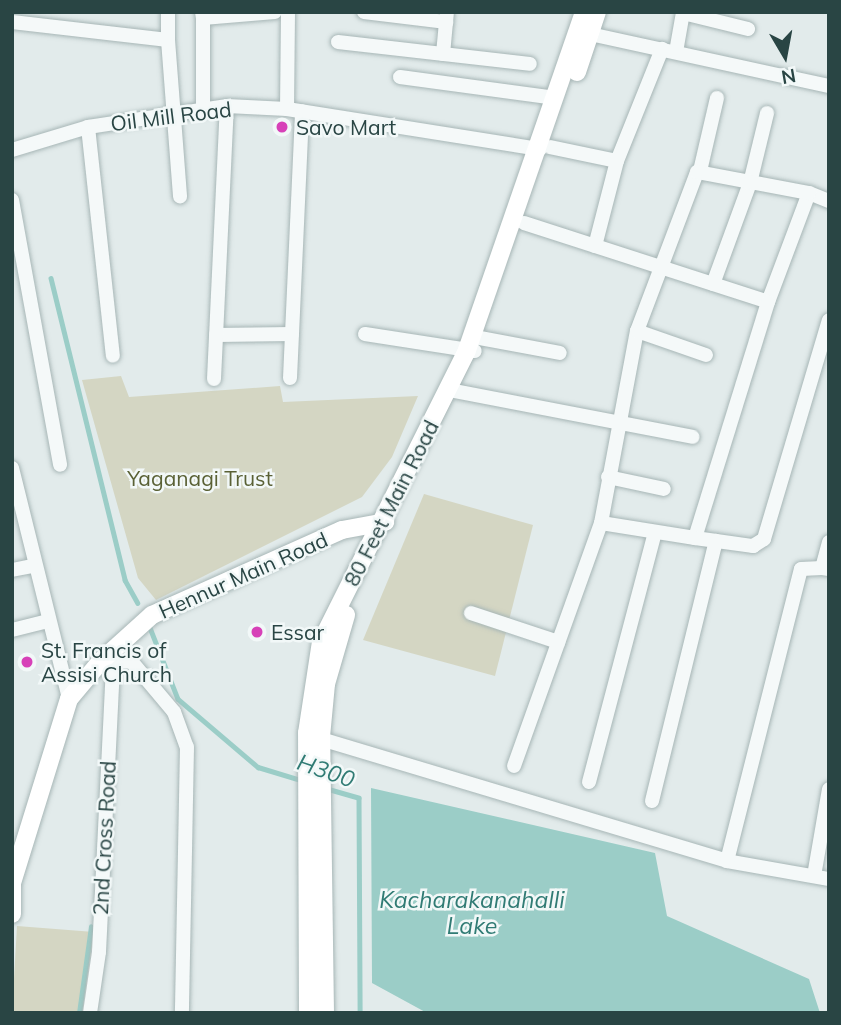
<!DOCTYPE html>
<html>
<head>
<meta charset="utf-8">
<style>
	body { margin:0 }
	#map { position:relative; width:841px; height:1025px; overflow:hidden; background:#e2ebeb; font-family:Mulish,sans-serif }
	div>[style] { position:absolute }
	.green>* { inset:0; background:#d4d6c3 }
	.water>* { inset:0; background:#9bcdc7 }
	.stream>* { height:4.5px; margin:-2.25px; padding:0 2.25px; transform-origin:2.25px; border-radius:2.25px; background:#9bcdc7 }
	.roads { filter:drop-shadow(0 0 2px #a7b6b6) drop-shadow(0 0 2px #a7b6b6) }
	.minor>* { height:14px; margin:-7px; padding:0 7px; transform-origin:7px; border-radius:7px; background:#f5f9f9 }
	.major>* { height:18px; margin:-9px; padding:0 9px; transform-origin:9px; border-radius:9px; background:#fff }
	.dots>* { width:19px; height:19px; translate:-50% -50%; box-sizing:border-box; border:4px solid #f2f8f8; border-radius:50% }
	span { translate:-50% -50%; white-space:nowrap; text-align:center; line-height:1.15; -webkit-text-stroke:5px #f2f8f8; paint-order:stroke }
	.street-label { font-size:21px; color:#294544 }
	.poi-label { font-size:21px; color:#294544 }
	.left { translate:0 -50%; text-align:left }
	.park-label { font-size:21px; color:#5a6135 }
	.water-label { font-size:23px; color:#307b74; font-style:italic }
	.frame { position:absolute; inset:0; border:14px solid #294544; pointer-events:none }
	.north { position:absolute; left:750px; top:21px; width:70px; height:70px; -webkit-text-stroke:5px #f2f8f8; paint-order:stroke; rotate:170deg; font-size:19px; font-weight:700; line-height:28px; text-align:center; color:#294544 }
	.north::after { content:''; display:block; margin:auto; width:24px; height:32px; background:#294544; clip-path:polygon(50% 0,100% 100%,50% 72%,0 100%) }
</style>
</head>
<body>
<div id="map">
	<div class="green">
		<i style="clip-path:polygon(121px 376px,129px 397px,280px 386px,283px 402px,418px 396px,392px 457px,362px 497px,156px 600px,138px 578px,82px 380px)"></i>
		<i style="clip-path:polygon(424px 494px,533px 525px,495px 676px,363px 640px)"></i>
		<i style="clip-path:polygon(17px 926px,94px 932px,82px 1013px,12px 1013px)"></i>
	</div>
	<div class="water">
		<i style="clip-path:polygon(371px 788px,655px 853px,667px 916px,809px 979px,820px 1013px,427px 1013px,372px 983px)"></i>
	</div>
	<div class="stream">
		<i style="left:51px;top:278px;width:311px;rotate:76.2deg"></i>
		<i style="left:125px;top:580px;width:26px;rotate:61deg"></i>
		<i style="left:149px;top:625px;width:79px;rotate:68.6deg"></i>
		<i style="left:178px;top:699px;width:105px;rotate:40.4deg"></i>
		<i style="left:258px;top:767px;width:48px;rotate:16.9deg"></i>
		<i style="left:325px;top:788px;width:35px;rotate:16deg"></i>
		<i style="left:359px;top:798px;width:215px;rotate:89.7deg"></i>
		<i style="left:79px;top:1013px;width:87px;rotate:-82.1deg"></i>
	</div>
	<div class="roads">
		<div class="minor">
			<i style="left:168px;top:12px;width:28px;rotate:90deg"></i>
			<i style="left:202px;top:12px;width:6px;rotate:81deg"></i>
			<i style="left:203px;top:18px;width:72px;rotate:-4.8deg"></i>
			<i style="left:364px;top:12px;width:83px;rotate:7deg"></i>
			<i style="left:203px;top:18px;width:90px;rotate:90deg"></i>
			<i style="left:12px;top:22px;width:157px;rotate:6.6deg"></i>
			<i style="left:168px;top:40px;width:157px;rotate:85.6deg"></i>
			<i style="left:590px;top:34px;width:245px;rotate:12.3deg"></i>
			<i style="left:338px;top:42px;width:193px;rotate:6.5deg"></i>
			<i style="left:676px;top:52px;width:40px;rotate:-80deg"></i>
			<i style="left:683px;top:13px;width:67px;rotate:13.8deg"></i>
			<i style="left:443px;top:54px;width:42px;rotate:-84.6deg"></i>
			<i style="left:400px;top:77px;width:157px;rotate:7.7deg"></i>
			<i style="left:287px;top:109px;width:97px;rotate:-89.4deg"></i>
			<i style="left:88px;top:127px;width:230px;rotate:83.8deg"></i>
			<i style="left:550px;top:147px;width:68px;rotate:11.8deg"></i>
			<i style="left:12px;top:150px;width:79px;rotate:-16.8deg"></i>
			<i style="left:88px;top:127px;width:141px;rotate:-8.6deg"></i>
			<i style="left:227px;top:106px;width:60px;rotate:2.9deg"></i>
			<i style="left:287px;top:109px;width:256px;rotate:9deg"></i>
			<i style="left:700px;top:171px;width:75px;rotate:-76.9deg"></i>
			<i style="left:12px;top:200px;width:269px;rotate:79.7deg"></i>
			<i style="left:524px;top:223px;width:256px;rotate:17.9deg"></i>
			<i style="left:768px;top:302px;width:116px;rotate:-69.4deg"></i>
			<i style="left:809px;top:193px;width:22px;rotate:22deg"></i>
			<i style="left:595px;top:246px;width:88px;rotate:-75.5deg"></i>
			<i style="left:617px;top:161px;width:121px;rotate:-68.1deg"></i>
			<i style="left:713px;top:284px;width:108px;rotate:-69.9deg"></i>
			<i style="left:750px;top:183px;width:72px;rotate:-76.3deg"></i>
			<i style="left:768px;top:302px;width:247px;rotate:107.2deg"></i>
			<i style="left:695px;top:538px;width:95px;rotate:-170.9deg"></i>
			<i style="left:601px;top:523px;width:195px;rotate:-79.4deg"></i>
			<i style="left:637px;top:331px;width:170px;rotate:-69.3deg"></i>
			<i style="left:697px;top:172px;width:114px;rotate:10.6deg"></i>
			<i style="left:637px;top:331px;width:73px;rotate:19.2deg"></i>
			<i style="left:365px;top:334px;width:111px;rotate:8.8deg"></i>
			<i style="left:216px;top:335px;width:76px;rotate:-0.8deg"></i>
			<i style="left:292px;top:334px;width:223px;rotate:-87.4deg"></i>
			<i style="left:480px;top:338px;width:81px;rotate:10.6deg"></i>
			<i style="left:290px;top:378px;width:44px;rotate:-87.4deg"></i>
			<i style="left:214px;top:379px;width:273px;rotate:-87.3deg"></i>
			<i style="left:449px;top:390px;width:248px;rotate:10.9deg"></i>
			<i style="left:12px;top:468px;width:238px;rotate:76.1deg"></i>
			<i style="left:608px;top:477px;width:57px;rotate:12.1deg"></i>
			<i style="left:695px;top:538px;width:59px;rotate:7.9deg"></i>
			<i style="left:753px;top:546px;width:13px;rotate:-32deg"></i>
			<i style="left:764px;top:539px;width:228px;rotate:-73.5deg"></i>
			<i style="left:829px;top:542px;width:27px;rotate:105deg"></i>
			<i style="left:822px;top:568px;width:7px;rotate:8deg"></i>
			<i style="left:12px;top:570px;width:20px;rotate:-11deg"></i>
			<i style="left:471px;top:613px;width:92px;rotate:18.4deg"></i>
			<i style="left:12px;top:630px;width:36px;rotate:-14deg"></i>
			<i style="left:104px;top:659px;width:28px;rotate:6deg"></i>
			<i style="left:132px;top:662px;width:65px;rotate:50deg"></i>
			<i style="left:174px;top:712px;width:37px;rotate:70deg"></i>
			<i style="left:187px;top:747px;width:266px;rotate:91.1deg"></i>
			<i style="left:311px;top:736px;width:434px;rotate:16.7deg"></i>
			<i style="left:727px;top:861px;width:104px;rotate:10deg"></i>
			<i style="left:514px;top:766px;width:258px;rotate:-70.3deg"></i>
			<i style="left:589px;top:782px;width:258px;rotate:-75.2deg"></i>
			<i style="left:652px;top:801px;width:268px;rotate:-76.2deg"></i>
			<i style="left:727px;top:861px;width:301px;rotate:-75.8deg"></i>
			<i style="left:801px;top:569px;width:21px;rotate:-3deg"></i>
			<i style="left:814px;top:876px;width:88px;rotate:-80.2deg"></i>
			<i style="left:90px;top:1013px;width:62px;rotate:-81.6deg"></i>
			<i style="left:99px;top:952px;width:289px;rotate:-87.2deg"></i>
		</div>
		<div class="major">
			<i style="left:577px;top:72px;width:63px;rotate:-71.6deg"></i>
			<i style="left:12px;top:883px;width:193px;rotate:-72.8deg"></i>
			<i style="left:69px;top:699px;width:48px;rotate:-50deg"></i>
			<i style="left:100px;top:662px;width:70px;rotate:-42.1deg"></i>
			<i style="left:152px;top:615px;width:208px;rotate:-24.1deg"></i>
			<i style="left:342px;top:530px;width:44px;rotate:-10.5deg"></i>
			<i style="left:12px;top:914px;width:31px;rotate:-90deg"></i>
			<i style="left:308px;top:1013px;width:280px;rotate:-90.2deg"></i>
			<i style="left:307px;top:733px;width:92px;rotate:-81.3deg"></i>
			<i style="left:321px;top:642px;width:326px;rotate:-63.4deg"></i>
			<i style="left:467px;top:350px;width:358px;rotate:-70.9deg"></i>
			<i style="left:325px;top:1013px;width:276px;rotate:-90.8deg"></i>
			<i style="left:321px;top:737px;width:53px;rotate:-84.6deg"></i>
			<i style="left:326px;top:684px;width:72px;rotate:-73.8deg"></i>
		</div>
	</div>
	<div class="dots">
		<i style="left:282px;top:127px;background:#d741b8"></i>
		<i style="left:257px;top:632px;background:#d741b8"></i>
		<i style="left:27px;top:662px;background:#d741b8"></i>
	</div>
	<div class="street-label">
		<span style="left:171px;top:116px;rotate:-7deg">Oil Mill Road</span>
		<span style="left:391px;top:503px;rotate:-63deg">80 Feet Main Road</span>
		<span style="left:243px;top:575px;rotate:-24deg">Hennur Main Road</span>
		<span style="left:104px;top:838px;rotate:-87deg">2nd Cross Road</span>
	</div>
	<div class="poi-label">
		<span class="left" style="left:296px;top:127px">Savo Mart</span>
		<span class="left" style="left:271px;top:632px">Essar</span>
		<span class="left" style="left:41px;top:662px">St. Francis of<br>Assisi Church</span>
	</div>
	<div class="park-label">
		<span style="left:200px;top:478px">Yaganagi Trust</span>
	</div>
	<div class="water-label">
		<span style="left:326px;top:771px;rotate:19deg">H300</span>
		<span style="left:472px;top:913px">Kacharakanahalli<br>Lake</span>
	</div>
	<div class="frame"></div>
	<div class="north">N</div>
</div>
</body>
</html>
